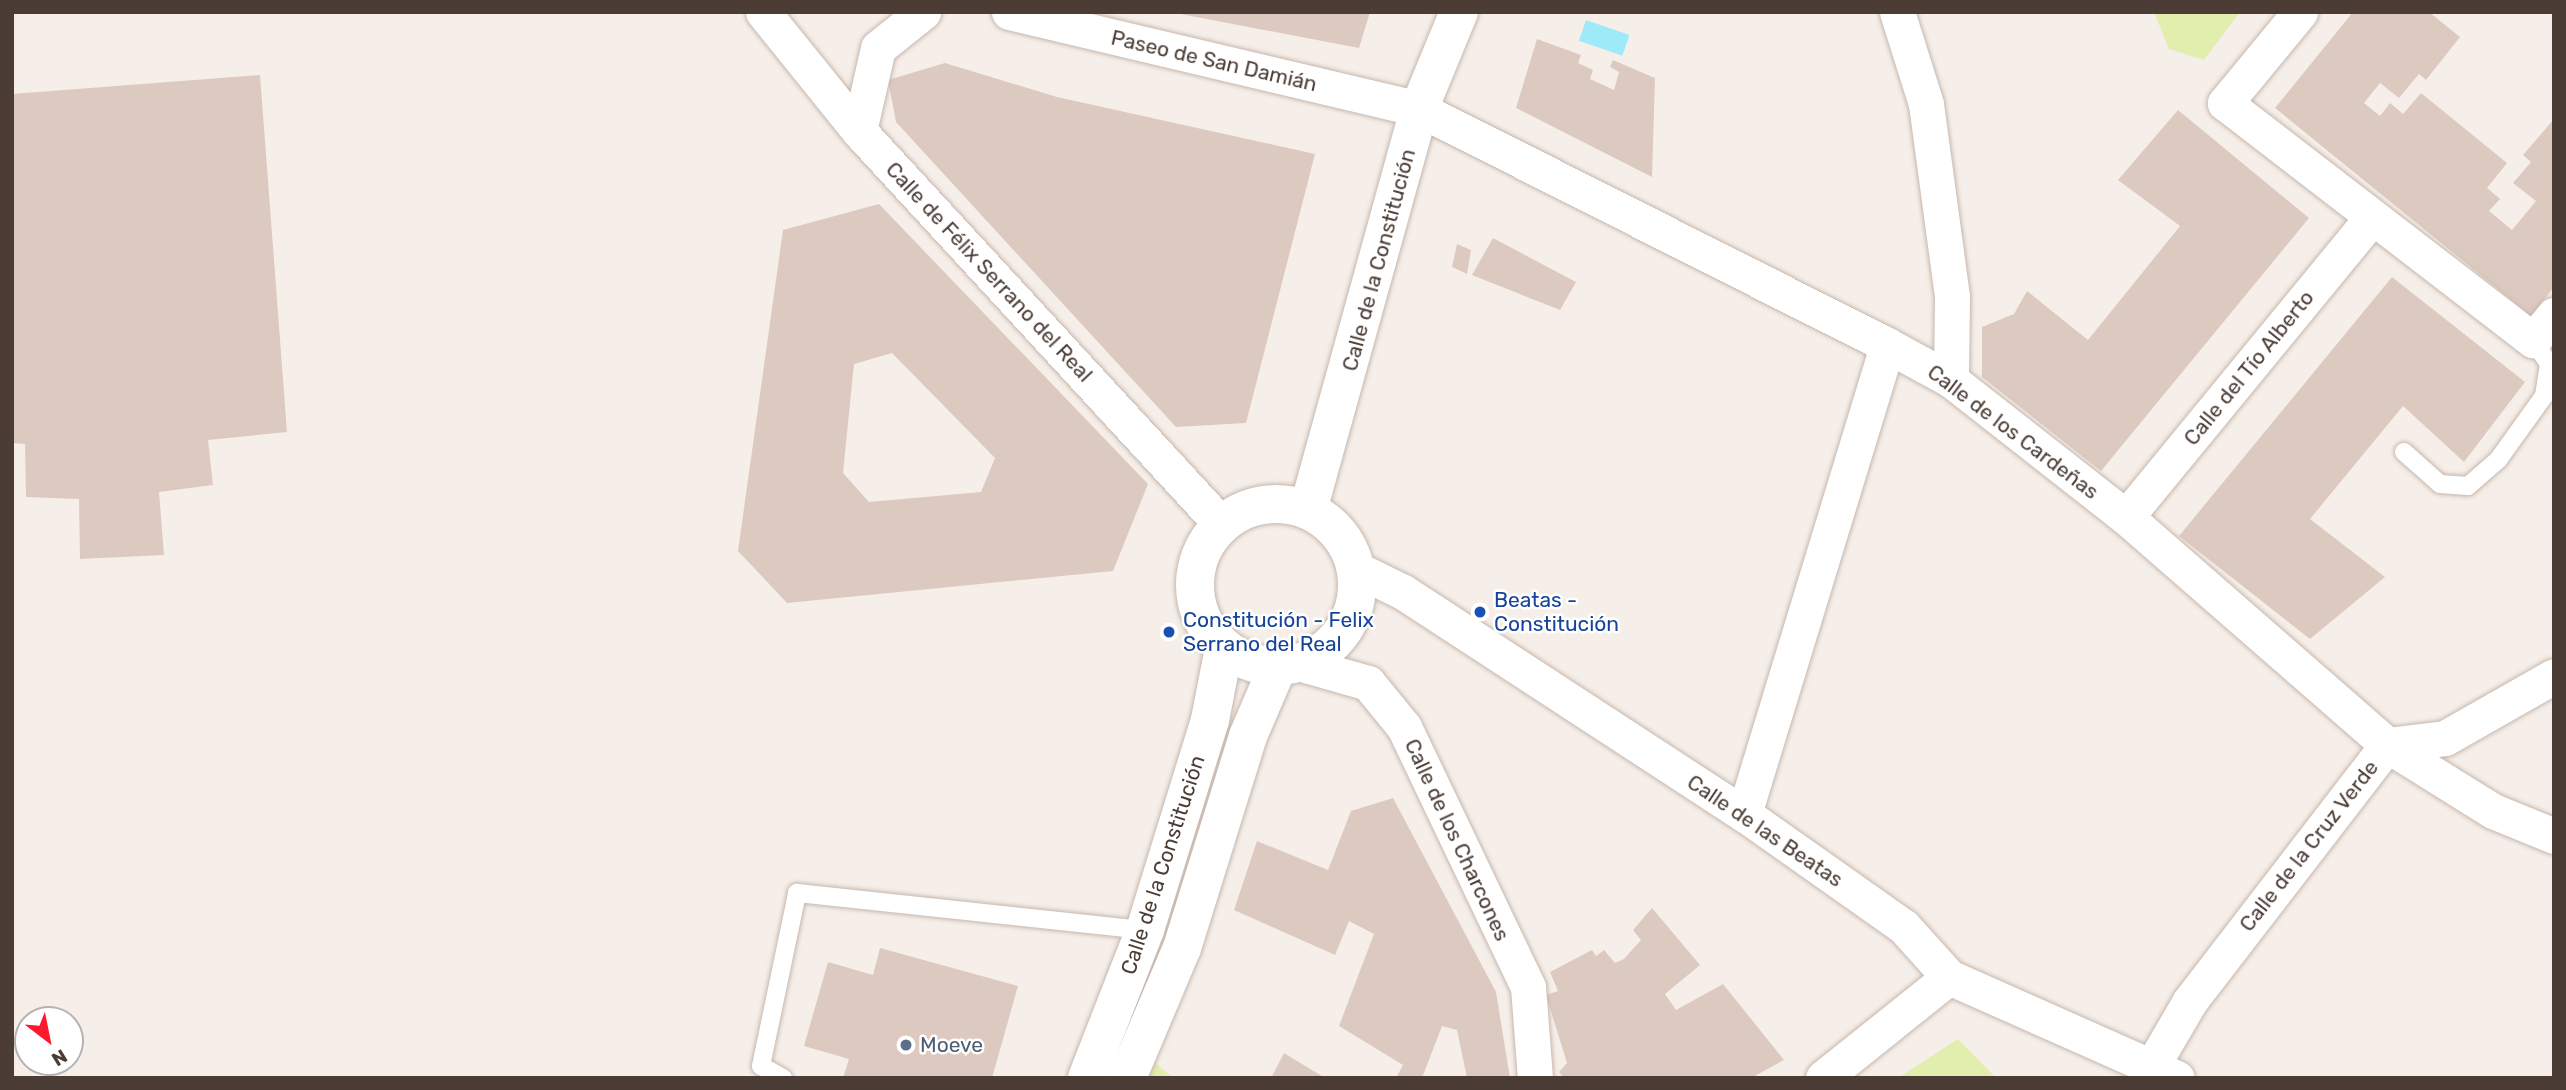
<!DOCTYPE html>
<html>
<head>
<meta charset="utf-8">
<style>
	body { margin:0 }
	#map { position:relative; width:2566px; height:1090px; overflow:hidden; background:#f6efe9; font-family:Rubik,sans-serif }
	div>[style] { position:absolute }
	.green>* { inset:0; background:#e1eead }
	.water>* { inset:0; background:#9feaf9; transform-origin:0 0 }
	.building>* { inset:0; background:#dccac0 }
	.roads { filter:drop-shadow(0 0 2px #c6b7ad) drop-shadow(0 0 2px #c6b7ad) }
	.service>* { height:18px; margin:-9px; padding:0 9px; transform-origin:9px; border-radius:9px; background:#fff }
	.minor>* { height:35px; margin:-17.5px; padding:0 17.5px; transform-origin:17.5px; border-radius:17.5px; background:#fff }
	.tertiary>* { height:38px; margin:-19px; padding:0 19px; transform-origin:19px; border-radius:19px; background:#fff }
	.tertiary>.ring { margin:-19px; padding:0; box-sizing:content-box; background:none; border:38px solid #fff; border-radius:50% }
	.dots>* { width:19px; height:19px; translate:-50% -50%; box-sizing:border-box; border:4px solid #fff; border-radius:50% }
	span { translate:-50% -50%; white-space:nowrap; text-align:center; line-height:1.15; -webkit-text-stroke:5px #fff; paint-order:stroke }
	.street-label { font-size:21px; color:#4b3d36 }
	.transit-label { font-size:21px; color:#164399 }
	.left { translate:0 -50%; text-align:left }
	.service-label { font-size:21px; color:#4e5e75 }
	.frame { position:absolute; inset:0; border:14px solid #4b3d36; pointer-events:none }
	.north { position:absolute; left:14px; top:1006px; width:70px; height:70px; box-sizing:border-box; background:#fff; border:2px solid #b7b1af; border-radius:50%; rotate:148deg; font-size:19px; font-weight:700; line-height:28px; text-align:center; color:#4b3d36 }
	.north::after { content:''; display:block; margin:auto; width:24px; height:32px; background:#ff172d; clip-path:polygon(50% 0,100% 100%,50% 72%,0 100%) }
</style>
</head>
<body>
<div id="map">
	<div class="green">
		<i style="clip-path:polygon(2154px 12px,2240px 12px,2204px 60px,2169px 49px)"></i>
		<i style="clip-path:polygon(1958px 1039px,1996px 1078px,1898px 1078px)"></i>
		<i style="clip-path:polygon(1151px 1059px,1173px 1078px,1143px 1078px)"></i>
	</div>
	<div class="water">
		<i style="left:1586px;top:20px;width:46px;height:22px;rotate:19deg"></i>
	</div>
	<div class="building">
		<i style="clip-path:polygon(1170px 12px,1370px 12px,1359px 48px)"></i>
		<i style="clip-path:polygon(2353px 12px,2429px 12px,2460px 37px,2426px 80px,2419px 74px,2399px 98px,2380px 83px,2364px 103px,2380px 116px,2390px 103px,2403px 114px,2421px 93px,2507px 163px,2487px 188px,2500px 199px,2489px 211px,2512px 230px,2536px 201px,2513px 183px,2531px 162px,2523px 155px,2554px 119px,2554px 287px,2531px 316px,2275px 108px)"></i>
		<i style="clip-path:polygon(1537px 39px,1581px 55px,1578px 63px,1593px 70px,1590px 79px,1614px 90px,1619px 72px,1610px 67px,1613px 60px,1655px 78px,1652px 177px,1516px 108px)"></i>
		<i style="clip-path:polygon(945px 63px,1057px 97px,1315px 154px,1246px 423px,1176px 427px,896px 122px,888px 80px)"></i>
		<i style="clip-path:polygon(260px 75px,287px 432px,208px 440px,213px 485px,159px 492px,164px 555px,80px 559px,79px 499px,26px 497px,25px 444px,12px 443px,12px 94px)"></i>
		<i style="clip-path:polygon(2178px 110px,2309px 218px,2101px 471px,1982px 377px,1982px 327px,2014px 314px,2027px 291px,2088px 340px,2180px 226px,2118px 180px)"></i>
		<i style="clip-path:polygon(evenodd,879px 204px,1148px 484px,1113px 571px,787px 603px,738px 551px,783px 230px,879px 204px,892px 353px,995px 458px,981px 492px,869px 502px,843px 473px,854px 364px,892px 353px)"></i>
		<i style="clip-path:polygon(1493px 238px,1576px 282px,1560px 310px,1472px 275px)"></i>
		<i style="clip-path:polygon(1457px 244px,1471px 250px,1467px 274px,1452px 267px)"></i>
		<i style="clip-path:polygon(2392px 277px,2525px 382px,2464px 462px,2403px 406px,2310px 519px,2385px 577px,2310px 639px,2179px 536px)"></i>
		<i style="clip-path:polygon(1393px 798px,1496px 992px,1510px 1078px,1467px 1078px,1457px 1030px,1442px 1026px,1422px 1078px,1396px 1078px,1403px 1065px,1339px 1026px,1374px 934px,1349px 921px,1335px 955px,1234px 910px,1257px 841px,1328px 870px,1351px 811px)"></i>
		<i style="clip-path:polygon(1652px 908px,1700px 965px,1665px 994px,1676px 1010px,1723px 984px,1784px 1060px,1751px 1078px,1564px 1078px,1559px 1072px,1567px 1063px,1546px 995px,1558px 991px,1550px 972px,1592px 950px,1596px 956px,1604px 950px,1615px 963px,1624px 959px,1641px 940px,1633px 930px)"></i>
		<i style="clip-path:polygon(880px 948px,1018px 986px,992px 1078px,843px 1078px,849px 1059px,804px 1046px,828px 962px,873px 975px)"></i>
		<i style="clip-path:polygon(1284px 1053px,1325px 1078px,1271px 1078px)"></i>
	</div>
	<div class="roads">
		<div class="service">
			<i style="left:2404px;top:452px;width:48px;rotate:41.6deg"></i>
			<i style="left:2440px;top:484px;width:28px;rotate:4deg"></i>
			<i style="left:2468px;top:486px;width:40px;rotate:-41deg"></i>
			<i style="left:2498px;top:460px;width:79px;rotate:-54.3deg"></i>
			<i style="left:2544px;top:396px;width:32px;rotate:-81deg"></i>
			<i style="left:2549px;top:364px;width:29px;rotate:-124deg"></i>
			<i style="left:783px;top:1078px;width:25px;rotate:-151deg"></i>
			<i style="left:761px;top:1066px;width:177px;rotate:-78.2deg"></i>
			<i style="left:797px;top:893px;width:350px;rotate:6.1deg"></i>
		</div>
		<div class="minor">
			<i style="left:763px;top:12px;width:153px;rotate:51.1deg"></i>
			<i style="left:859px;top:131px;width:536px;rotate:47.35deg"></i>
			<i style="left:1009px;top:12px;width:421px;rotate:13.3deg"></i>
			<i style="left:1419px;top:109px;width:524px;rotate:26.76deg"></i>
			<i style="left:1887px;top:345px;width:73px;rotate:28.7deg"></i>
			<i style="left:1951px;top:380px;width:222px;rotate:38.1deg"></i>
			<i style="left:2126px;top:517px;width:347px;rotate:41.1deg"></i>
			<i style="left:2387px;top:745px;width:125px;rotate:31.9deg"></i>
			<i style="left:2493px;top:811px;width:66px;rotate:22.3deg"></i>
			<i style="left:1897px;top:12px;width:96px;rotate:72.5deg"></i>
			<i style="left:1926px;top:104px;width:194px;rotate:82.3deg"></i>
			<i style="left:1952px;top:296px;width:84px;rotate:90.7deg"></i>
			<i style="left:2300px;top:12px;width:118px;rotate:129.5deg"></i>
			<i style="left:2225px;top:103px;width:389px;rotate:37.6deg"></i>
			<i style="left:2533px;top:340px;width:33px;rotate:-50deg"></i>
			<i style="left:859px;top:131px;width:85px;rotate:-77.1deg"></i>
			<i style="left:878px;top:48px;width:58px;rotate:-38.7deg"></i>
			<i style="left:2126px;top:517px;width:387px;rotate:-50.6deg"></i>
			<i style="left:1356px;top:569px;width:52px;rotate:26.1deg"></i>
			<i style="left:1403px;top:592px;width:407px;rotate:33.1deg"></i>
			<i style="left:1744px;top:814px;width:196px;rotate:35.2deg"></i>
			<i style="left:1904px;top:927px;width:67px;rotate:48deg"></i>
			<i style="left:1949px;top:977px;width:249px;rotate:23.9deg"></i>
			<i style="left:1298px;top:663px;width:73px;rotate:15.9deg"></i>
			<i style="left:1368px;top:683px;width:57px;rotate:50.7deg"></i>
			<i style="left:1404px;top:727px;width:288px;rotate:64.5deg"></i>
			<i style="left:1528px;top:987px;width:91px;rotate:85.6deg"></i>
			<i style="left:1744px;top:814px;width:490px;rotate:-73deg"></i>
			<i style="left:1823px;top:1078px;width:161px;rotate:-38.7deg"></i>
			<i style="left:2145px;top:1078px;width:89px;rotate:-59.7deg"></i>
			<i style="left:2190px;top:1001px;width:323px;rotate:-52.4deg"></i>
			<i style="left:2387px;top:745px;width:58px;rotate:-6.9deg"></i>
			<i style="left:2445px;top:738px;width:125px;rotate:-29.6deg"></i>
		</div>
		<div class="tertiary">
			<i class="ring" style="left:1195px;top:504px;width:124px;height:124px"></i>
			<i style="left:1308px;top:510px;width:416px;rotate:-74.5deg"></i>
			<i style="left:1419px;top:109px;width:105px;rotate:-67.6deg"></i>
			<i style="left:1087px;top:1078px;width:159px;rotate:-68.6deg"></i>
			<i style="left:1145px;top:930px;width:220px;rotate:-72.8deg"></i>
			<i style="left:1210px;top:720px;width:73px;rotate:-79deg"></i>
			<i style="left:1127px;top:1078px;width:141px;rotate:-67.1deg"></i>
			<i style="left:1182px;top:948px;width:222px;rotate:-72.7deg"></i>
			<i style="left:1248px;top:736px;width:76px;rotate:-66.8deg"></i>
		</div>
	</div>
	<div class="dots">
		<i style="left:1480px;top:612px;background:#1a4fb4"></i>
		<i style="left:1169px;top:632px;background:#1a4fb4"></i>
		<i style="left:906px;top:1045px;background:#5c6f8a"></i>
	</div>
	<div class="street-label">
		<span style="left:1214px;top:61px;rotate:13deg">Paseo de San Damián</span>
		<span style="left:1379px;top:260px;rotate:-75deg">Calle de la Constitución</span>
		<span style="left:989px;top:272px;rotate:47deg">Calle de Félix Serrano del Real</span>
		<span style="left:2249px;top:368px;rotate:-51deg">Calle del Tío Alberto</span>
		<span style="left:2013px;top:432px;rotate:37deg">Calle de los Cardeñas</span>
		<span style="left:1765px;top:831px;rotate:34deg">Calle de las Beatas</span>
		<span style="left:1457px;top:840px;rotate:65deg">Calle de los Charcones</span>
		<span style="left:2309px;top:846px;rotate:-52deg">Calle de la Cruz Verde</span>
		<span style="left:1163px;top:865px;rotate:-72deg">Calle de la Constitución</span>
	</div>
	<div class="transit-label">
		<span class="left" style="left:1494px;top:612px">Beatas -<br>Constitución</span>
		<span class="left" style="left:1183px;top:632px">Constitución - Felix<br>Serrano del Real</span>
	</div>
	<div class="service-label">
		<span class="left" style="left:920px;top:1045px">Moeve</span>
	</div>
	<div class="frame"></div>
	<div class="north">N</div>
</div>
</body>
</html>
